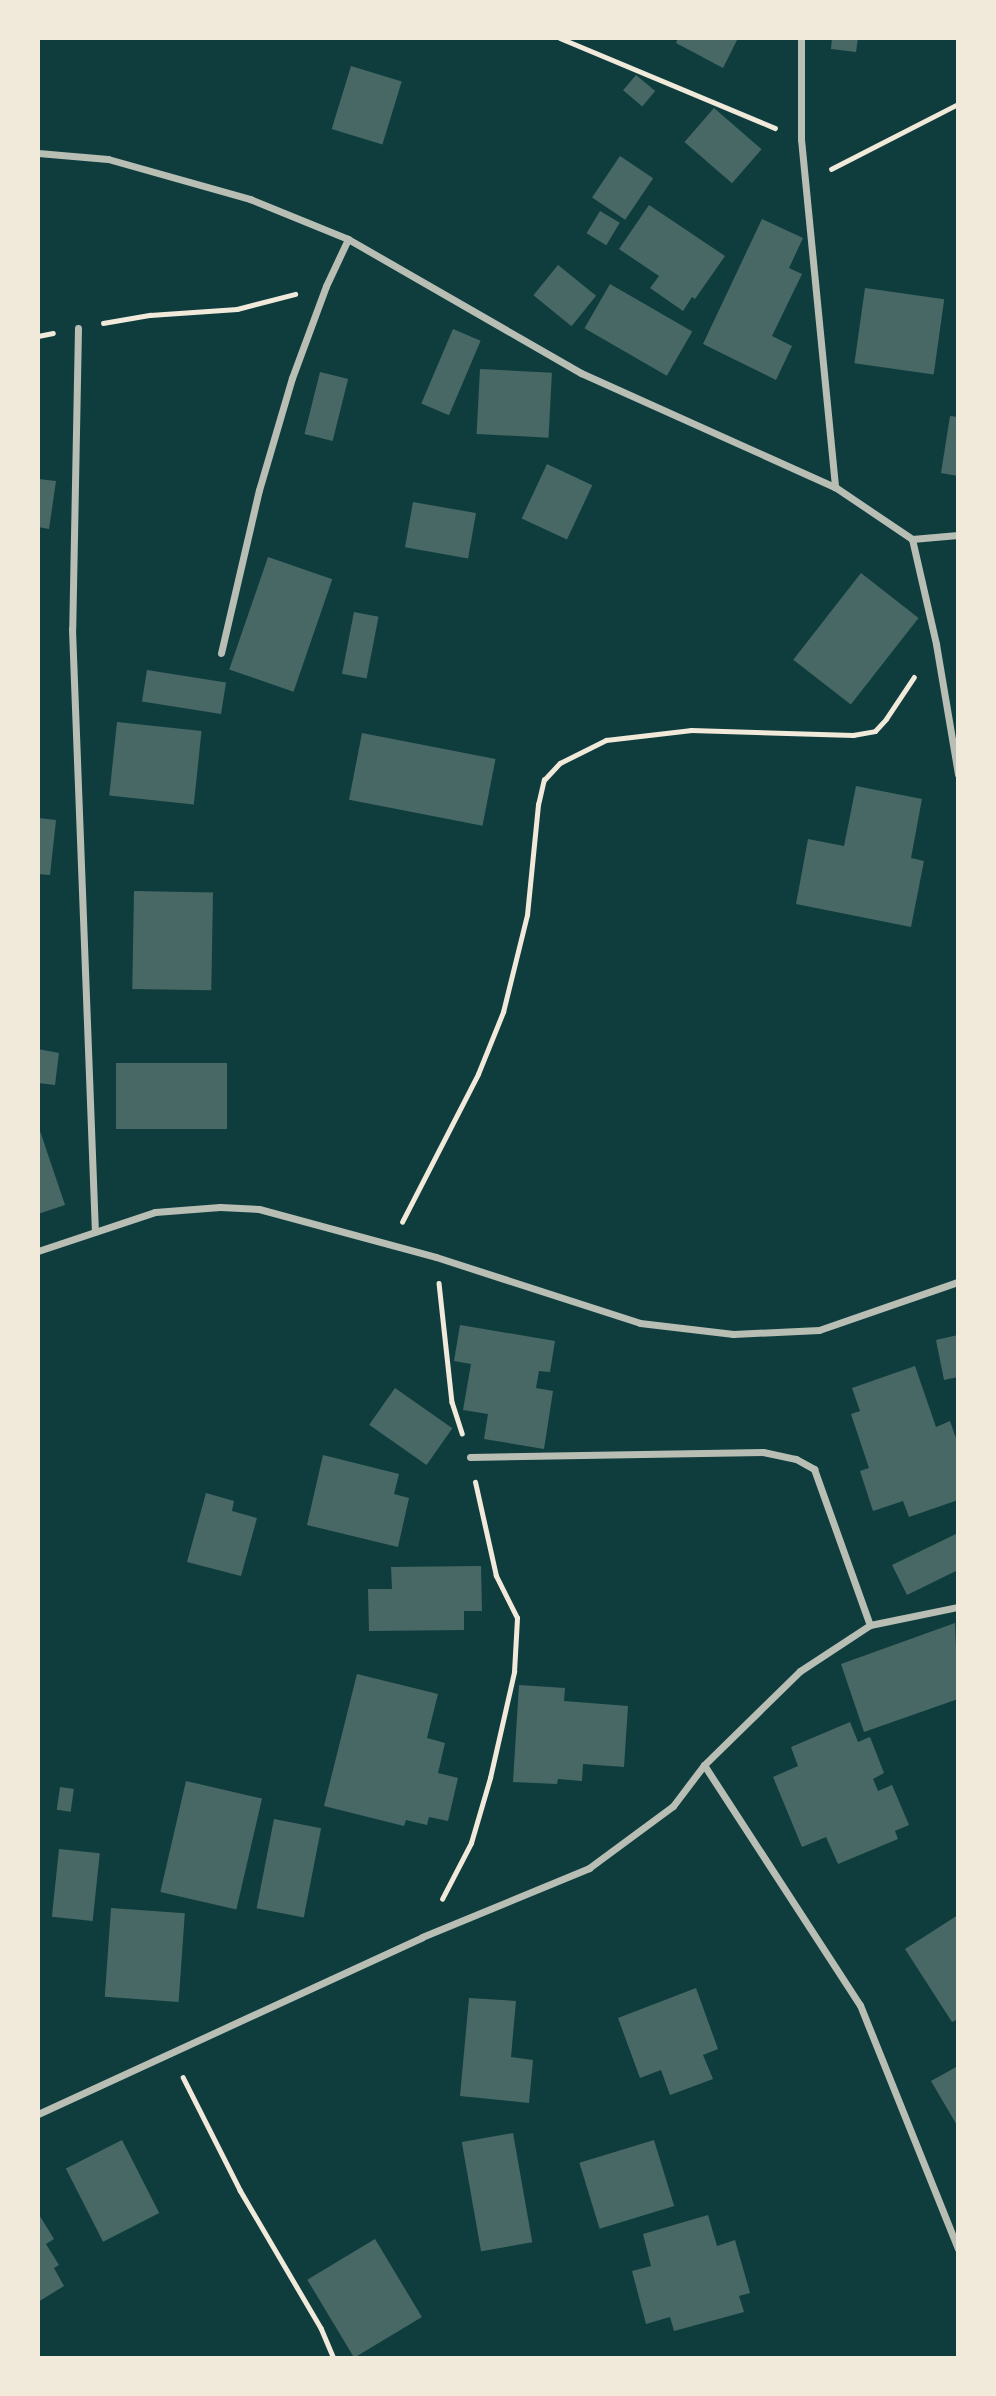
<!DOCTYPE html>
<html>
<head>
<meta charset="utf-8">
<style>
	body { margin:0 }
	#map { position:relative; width:996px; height:2396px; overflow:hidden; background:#0f3d3e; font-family:Ubuntu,sans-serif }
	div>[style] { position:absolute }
	.building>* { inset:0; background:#486865; transform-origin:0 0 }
	.path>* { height:4.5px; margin:-2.25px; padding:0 2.25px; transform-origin:2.25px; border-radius:2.25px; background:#f1e9da }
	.minor>* { height:7px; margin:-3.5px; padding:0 3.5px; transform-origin:3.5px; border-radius:3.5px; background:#b8beb3 }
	span { translate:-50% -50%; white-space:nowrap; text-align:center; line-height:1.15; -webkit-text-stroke:5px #f1e9da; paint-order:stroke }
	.frame { position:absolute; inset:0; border:40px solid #f1e9da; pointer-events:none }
</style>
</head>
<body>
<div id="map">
	<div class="building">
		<i style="clip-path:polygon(678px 38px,738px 38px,723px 68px,676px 43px)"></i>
		<i style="clip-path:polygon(832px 38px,858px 38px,856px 52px,831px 49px)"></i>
		<i style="left:351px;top:66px;width:53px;height:66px;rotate:17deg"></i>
		<i style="left:636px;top:75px;width:25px;height:20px;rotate:40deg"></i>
		<i style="left:714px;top:108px;width:63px;height:45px;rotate:41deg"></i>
		<i style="left:620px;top:156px;width:40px;height:50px;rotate:34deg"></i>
		<i style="clip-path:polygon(649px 205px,725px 256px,695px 299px,692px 297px,683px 311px,650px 288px,659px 276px,619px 249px)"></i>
		<i style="left:600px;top:211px;width:23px;height:26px;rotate:31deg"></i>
		<i style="clip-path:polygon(762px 219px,803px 238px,789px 268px,802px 274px,772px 336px,792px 346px,776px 380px,703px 344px)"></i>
		<i style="left:558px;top:265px;width:49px;height:39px;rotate:39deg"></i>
		<i style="left:610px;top:284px;width:95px;height:51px;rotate:30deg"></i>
		<i style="left:865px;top:288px;width:80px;height:76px;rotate:8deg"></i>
		<i style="left:453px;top:329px;width:30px;height:81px;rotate:23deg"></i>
		<i style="left:480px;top:369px;width:72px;height:65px;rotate:3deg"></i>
		<i style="left:320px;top:372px;width:29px;height:64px;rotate:14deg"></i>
		<i style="clip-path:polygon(950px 416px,958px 417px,958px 476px,941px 473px)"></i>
		<i style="left:547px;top:464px;width:50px;height:60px;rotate:25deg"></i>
		<i style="clip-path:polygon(38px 479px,56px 481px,49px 529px,38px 527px)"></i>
		<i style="left:413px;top:502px;width:64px;height:46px;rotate:10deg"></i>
		<i style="left:268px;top:557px;width:68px;height:119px;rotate:19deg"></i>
		<i style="left:861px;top:573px;width:73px;height:110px;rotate:38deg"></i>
		<i style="left:354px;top:612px;width:25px;height:63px;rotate:11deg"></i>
		<i style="left:147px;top:670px;width:80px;height:32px;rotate:9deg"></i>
		<i style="left:117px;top:722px;width:85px;height:74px;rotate:6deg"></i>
		<i style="left:362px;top:733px;width:136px;height:68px;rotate:11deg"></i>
		<i style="clip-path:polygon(856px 786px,922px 799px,911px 858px,924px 861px,911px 927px,796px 904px,808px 839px,844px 846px)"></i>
		<i style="clip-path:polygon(38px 818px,56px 820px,50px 875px,38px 874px)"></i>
		<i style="left:134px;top:891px;width:79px;height:98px;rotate:1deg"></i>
		<i style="clip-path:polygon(38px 1049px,59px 1053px,55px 1085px,38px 1083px)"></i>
		<i style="left:116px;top:1063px;width:111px;height:66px"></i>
		<i style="clip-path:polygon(38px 1125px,65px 1205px,38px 1214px)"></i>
		<i style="clip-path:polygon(460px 1325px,555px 1341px,550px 1372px,539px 1371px,536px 1388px,553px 1391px,544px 1449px,484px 1439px,488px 1414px,463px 1410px,471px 1364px,454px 1361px)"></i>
		<i style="clip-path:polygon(958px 1335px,958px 1377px,944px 1380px,936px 1340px)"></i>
		<i style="clip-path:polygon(915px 1366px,936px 1427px,950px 1421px,958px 1444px,958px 1500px,909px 1517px,903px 1501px,873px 1511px,860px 1471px,869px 1468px,851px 1414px,860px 1411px,852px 1388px)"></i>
		<i style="left:395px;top:1388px;width:70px;height:45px;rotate:35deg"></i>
		<i style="clip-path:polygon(323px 1455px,399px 1474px,394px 1494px,409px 1498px,398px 1547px,307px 1525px)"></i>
		<i style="clip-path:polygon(206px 1493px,234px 1501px,232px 1511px,257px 1518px,241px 1576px,187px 1562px)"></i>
		<i style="clip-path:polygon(958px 1533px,958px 1570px,907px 1595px,892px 1565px)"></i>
		<i style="clip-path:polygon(481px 1566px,482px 1611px,464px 1611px,464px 1630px,369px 1631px,368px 1589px,392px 1589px,391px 1567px)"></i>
		<i style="clip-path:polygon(955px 1623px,958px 1699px,864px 1732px,841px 1664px)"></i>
		<i style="clip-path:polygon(357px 1674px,438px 1694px,427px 1738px,445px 1743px,438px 1773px,458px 1778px,448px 1821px,429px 1817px,427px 1825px,406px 1820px,404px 1826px,324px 1806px)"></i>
		<i style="clip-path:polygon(519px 1685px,565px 1688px,564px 1701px,628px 1706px,624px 1767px,583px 1764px,582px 1781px,558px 1779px,557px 1784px,513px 1782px)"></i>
		<i style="clip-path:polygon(850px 1722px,858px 1742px,870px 1737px,884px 1773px,873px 1779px,878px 1791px,892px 1785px,909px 1825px,895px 1831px,898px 1839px,838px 1864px,826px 1837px,802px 1847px,773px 1777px,798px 1766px,791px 1747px)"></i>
		<i style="left:186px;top:1781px;width:78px;height:114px;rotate:13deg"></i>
		<i style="left:60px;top:1787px;width:14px;height:23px;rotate:8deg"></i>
		<i style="left:274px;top:1819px;width:48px;height:91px;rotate:11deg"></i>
		<i style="left:59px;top:1849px;width:41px;height:68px;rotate:6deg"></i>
		<i style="left:111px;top:1908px;width:74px;height:89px;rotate:4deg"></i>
		<i style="clip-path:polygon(958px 1915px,958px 2019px,952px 2022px,905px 1949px)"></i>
		<i style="clip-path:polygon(696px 1988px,718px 2049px,703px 2055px,713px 2079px,670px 2095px,661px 2070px,640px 2078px,618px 2018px)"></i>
		<i style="clip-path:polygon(469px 1998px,516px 2001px,511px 2057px,533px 2060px,529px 2103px,460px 2096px)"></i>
		<i style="clip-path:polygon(958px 2066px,958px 2127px,931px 2081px)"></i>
		<i style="left:513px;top:2133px;width:111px;height:52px;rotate:80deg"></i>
		<i style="left:122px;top:2140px;width:82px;height:63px;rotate:63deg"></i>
		<i style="left:654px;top:2140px;width:69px;height:78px;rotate:73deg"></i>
		<i style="clip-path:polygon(38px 2213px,54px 2239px,46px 2244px,59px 2265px,54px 2268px,64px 2286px,38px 2302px)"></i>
		<i style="clip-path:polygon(708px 2215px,717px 2246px,735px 2240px,750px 2293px,739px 2296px,744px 2312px,674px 2331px,670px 2317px,646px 2324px,632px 2271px,651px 2266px,643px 2234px)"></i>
		<i style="left:375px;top:2239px;width:91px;height:79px;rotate:59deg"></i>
	</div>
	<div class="path">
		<i style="left:560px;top:38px;width:233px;rotate:22.7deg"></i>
		<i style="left:831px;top:169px;width:143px;rotate:-27.1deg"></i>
		<i style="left:103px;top:323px;width:48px;rotate:-9.7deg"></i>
		<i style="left:150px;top:315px;width:87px;rotate:-3.9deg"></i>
		<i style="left:237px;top:309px;width:60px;rotate:-14.5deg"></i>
		<i style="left:38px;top:336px;width:15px;rotate:-11deg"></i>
		<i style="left:402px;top:1222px;width:166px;rotate:-62.8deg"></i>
		<i style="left:478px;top:1074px;width:67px;rotate:-68deg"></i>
		<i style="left:503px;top:1012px;width:100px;rotate:-76.1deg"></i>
		<i style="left:527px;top:915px;width:111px;rotate:-84.3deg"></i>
		<i style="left:538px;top:805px;width:26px;rotate:-77deg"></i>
		<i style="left:544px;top:780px;width:23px;rotate:-47deg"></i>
		<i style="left:560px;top:763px;width:51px;rotate:-26.6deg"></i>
		<i style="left:606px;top:740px;width:86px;rotate:-6.7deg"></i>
		<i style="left:691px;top:730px;width:162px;rotate:1.8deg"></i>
		<i style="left:853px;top:735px;width:22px;rotate:-10deg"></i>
		<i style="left:875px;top:731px;width:16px;rotate:-47deg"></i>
		<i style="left:886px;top:719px;width:50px;rotate:-56.3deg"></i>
		<i style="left:439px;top:1283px;width:120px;rotate:83.8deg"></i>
		<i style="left:452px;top:1402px;width:33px;rotate:72deg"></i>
		<i style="left:442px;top:1899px;width:63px;rotate:-62.6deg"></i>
		<i style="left:471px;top:1843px;width:68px;rotate:-73.7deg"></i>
		<i style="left:490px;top:1778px;width:109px;rotate:-77.2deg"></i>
		<i style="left:514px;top:1672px;width:54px;rotate:-86.8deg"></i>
		<i style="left:517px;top:1618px;width:47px;rotate:-116.6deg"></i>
		<i style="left:496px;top:1576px;width:96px;rotate:-102.6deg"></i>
		<i style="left:183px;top:2077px;width:127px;rotate:63.2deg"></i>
		<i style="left:240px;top:2190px;width:160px;rotate:59.6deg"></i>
		<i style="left:321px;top:2328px;width:33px;rotate:67deg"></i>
	</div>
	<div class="minor">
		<i style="left:801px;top:38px;width:101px;rotate:90deg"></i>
		<i style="left:801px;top:139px;width:350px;rotate:84.4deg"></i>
		<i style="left:38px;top:153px;width:70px;rotate:4.9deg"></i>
		<i style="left:108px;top:159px;width:148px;rotate:15.7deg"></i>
		<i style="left:250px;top:199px;width:106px;rotate:22.2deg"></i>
		<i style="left:348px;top:239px;width:269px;rotate:29.9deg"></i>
		<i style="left:581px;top:373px;width:278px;rotate:24.2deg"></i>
		<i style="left:835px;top:487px;width:93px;rotate:34deg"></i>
		<i style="left:912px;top:539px;width:108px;rotate:77.1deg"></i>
		<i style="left:936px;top:644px;width:132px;rotate:80.4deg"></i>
		<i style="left:78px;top:328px;width:301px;rotate:91.1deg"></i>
		<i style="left:72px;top:629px;width:603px;rotate:87.82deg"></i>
		<i style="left:912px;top:539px;width:46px;rotate:-5deg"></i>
		<i style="left:221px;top:653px;width:167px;rotate:-76.9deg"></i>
		<i style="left:259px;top:490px;width:117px;rotate:-73.6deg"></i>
		<i style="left:292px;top:378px;width:98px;rotate:-69.7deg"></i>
		<i style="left:326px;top:286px;width:52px;rotate:-64.9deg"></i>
		<i style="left:38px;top:1251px;width:123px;rotate:-18.4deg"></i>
		<i style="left:155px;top:1212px;width:65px;rotate:-4.4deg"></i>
		<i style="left:220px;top:1207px;width:39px;rotate:3deg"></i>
		<i style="left:259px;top:1209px;width:183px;rotate:15.2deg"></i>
		<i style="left:436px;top:1257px;width:214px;rotate:17.9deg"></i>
		<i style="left:640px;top:1323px;width:94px;rotate:6.7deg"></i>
		<i style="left:733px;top:1334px;width:86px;rotate:-2.7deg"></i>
		<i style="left:819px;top:1330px;width:147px;rotate:-19.1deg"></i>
		<i style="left:470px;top:1457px;width:293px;rotate:-1deg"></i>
		<i style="left:763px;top:1452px;width:34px;rotate:12deg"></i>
		<i style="left:796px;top:1459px;width:21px;rotate:29deg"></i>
		<i style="left:814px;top:1469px;width:166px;rotate:70.3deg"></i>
		<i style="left:704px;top:1765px;width:286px;rotate:57deg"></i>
		<i style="left:860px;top:2005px;width:263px;rotate:68.1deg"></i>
		<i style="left:38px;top:2114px;width:423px;rotate:-24.7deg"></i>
		<i style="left:422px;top:1937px;width:181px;rotate:-22.4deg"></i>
		<i style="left:589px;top:1868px;width:104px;rotate:-36.4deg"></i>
		<i style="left:673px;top:1806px;width:51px;rotate:-52.9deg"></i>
		<i style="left:704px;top:1765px;width:134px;rotate:-44.4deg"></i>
		<i style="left:800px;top:1671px;width:84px;rotate:-33.3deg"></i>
		<i style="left:870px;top:1625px;width:90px;rotate:-11.6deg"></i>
	</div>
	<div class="frame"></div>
</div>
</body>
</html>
